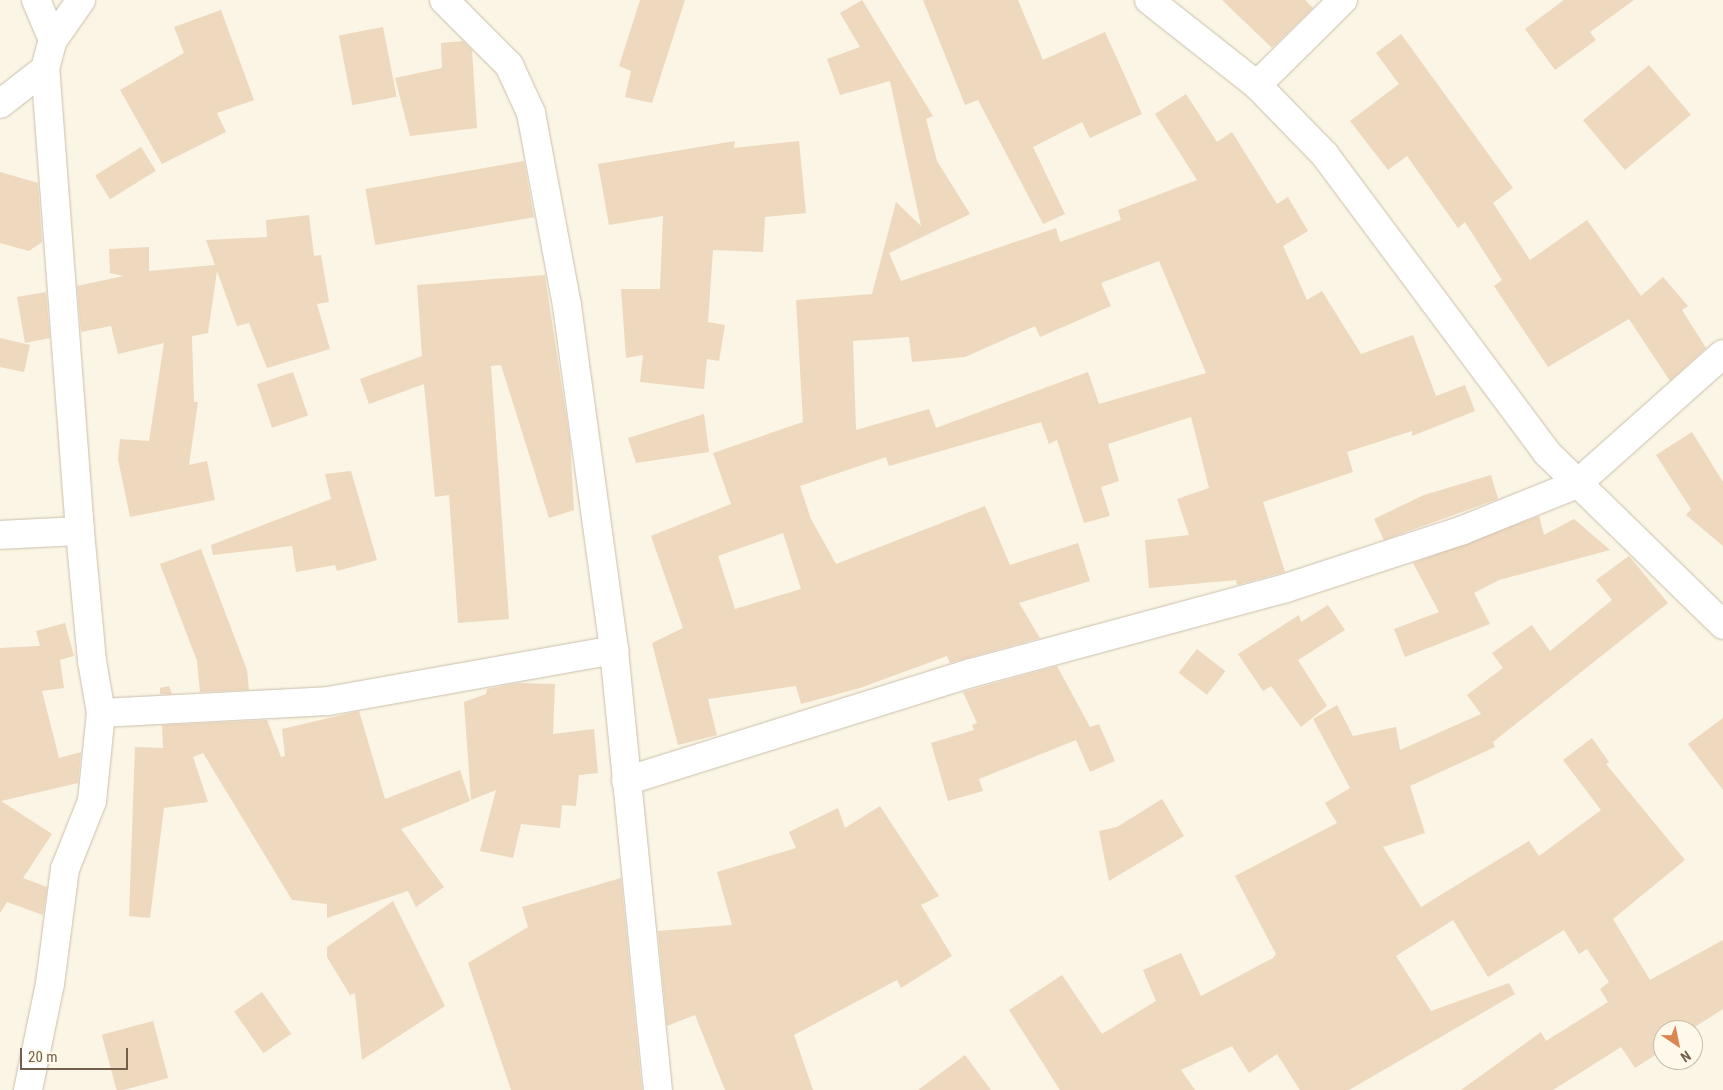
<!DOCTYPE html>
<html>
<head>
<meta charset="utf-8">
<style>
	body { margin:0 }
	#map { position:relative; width:1723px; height:1090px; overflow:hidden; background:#faf5e4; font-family:"Roboto Condensed",sans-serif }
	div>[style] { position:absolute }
	.building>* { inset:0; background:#eed8be; transform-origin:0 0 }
	.roads { filter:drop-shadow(0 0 1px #cbbeac) drop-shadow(0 0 1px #cbbeac) }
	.minor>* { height:28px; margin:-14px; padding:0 14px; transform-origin:14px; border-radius:14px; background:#fff }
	span { translate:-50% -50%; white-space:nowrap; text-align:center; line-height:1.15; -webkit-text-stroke:5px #fef9ea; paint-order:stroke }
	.north { position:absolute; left:1653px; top:1020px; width:50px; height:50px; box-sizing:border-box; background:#fef9ea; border:1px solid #c6bbab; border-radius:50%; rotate:146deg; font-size:14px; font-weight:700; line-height:20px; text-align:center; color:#715f4c }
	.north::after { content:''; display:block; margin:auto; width:18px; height:22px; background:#db8652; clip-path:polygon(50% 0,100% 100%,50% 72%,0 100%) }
	.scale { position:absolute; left:20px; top:1048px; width:108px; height:22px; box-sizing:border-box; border:2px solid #715f4c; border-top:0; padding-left:6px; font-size:15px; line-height:18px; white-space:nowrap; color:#715f4c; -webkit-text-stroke:4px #fef9ea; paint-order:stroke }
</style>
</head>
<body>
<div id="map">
	<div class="building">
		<i style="clip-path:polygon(640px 0,685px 0,652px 103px,625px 97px,631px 71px,619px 66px)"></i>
		<i style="clip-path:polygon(evenodd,862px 0,933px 116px,926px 119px,937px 161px,970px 214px,889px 253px,901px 281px,1056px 228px,1060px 242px,1121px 220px,1118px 210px,1197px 180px,1155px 114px,1186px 94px,1217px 142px,1232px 132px,1277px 204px,1288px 197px,1308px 231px,1283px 246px,1307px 300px,1322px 291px,1361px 354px,1413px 335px,1436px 396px,1465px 385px,1475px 411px,1412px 436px,1412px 431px,1347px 452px,1353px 472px,1263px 502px,1285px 572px,1237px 585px,1236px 580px,1149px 588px,1145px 540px,1189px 535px,1177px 499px,1209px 488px,1191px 417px,1108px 444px,1119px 481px,1101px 487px,1110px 516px,1084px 523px,1057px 440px,1049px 444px,1041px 422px,889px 466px,886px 457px,800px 486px,811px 519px,836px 564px,985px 506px,1010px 565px,1078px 543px,1090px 581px,1019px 603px,1040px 638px,950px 663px,947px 656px,860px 688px,801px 704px,796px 686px,708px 699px,717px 735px,678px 745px,652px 643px,683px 628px,651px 536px,731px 504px,713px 453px,803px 422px,796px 300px,872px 294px,896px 202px,921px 226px,890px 81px,840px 95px,827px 59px,860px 47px,840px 13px,862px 0,1159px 261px,1206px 373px,1099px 404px,1088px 372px,936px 428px,929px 409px,856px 430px,853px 341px,909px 337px,912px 362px,965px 357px,1035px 326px,1040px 337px,1111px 306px,1101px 283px,1159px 261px,862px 0,783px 533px,801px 589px,735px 609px,718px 556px,783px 533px)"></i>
		<i style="clip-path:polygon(923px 0,1018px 0,1043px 60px,1105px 32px,1142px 114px,1090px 138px,1082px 122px,1033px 147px,1065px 214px,1043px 224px,978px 100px,965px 105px)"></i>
		<i style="clip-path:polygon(1222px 0,1305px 0,1313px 8px,1272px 48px)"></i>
		<i style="clip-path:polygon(1564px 0,1634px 0,1590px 32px,1596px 40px,1555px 70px,1525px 29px)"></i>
		<i style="clip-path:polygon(221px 10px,254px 100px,217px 113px,226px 132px,162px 164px,120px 90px,184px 53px,174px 27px)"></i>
		<i style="left:383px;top:27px;width:71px;height:45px;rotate:79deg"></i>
		<i style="clip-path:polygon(1401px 34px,1513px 188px,1493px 203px,1530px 260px,1587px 220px,1641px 296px,1663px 277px,1688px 306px,1682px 310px,1706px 348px,1670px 381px,1629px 319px,1548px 367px,1494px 286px,1502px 280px,1465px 222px,1458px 228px,1407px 156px,1388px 170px,1350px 121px,1399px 84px,1376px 53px)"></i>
		<i style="clip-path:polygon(463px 41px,472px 50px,477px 128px,410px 136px,395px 78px,442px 68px,441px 43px)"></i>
		<i style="left:1649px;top:65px;width:65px;height:86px;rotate:50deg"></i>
		<i style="clip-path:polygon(735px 141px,734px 148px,799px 141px,806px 213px,765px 217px,763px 252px,713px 250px,708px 322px,725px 325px,719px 361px,707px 359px,704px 389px,640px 382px,643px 355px,626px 358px,621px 289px,660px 289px,663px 216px,609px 225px,598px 164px)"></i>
		<i style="left:141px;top:147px;width:28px;height:54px;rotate:58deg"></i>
		<i style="left:524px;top:161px;width:57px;height:161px;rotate:80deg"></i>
		<i style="clip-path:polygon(0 172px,38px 183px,42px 242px,29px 251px,0 243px)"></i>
		<i style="clip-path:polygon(309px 215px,314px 256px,321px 255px,329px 302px,317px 304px,330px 349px,267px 368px,249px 323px,237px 326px,217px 271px,208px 333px,192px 336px,194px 402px,198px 402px,189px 465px,207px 461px,215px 500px,130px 517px,118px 459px,120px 439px,149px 441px,164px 343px,118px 354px,111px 326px,81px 332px,77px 286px,124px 276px,110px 273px,109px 249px,149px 247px,149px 271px,215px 265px,206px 240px,267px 237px,266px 220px)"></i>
		<i style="clip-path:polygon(545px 275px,570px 441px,574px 510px,549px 518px,501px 365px,491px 366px,509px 619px,458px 623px,449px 495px,435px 497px,424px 384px,369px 404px,360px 379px,422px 356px,417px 285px)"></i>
		<i style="clip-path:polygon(46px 292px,50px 338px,25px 343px,17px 297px)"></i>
		<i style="clip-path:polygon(0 338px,30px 345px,24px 372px,0 367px)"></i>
		<i style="left:293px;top:372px;width:46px;height:38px;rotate:71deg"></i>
		<i style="clip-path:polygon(704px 414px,709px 452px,636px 463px,628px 438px)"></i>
		<i style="clip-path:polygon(1692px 432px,1723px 482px,1723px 546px,1686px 515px,1691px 509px,1656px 455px)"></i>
		<i style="clip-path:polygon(351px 471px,377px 560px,337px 571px,335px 565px,296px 572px,292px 546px,213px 555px,211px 545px,331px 499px,325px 474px)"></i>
		<i style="clip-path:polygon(1491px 475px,1498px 499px,1384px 540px,1374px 519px,1424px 495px)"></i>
		<i style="clip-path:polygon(1539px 516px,1544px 535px,1574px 519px,1610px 550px,1499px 580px,1474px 593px,1490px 624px,1405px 657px,1394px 629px,1439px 612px,1413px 563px)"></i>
		<i style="clip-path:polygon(201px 549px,247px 670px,249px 690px,200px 692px,197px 661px,160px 564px)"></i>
		<i style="clip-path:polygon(1629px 556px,1668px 603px,1493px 742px,1495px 747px,1410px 786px,1425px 833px,1383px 847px,1421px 907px,1529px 841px,1539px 856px,1601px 810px,1563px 760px,1592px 738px,1609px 762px,1606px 764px,1685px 860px,1613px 919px,1650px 980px,1723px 940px,1723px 1009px,1690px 1030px,1663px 1030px,1663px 1050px,1635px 1068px,1621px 1047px,1553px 1090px,1461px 1090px,1541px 1032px,1546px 1041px,1608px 1002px,1600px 989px,1609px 982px,1587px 949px,1579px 954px,1564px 930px,1488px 977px,1453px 920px,1396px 956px,1431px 1011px,1509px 983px,1515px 994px,1349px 1090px,1300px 1090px,1277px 1054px,1249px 1073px,1232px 1046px,1181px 1070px,1195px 1090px,1060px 1090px,1009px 1010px,1062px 975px,1102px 1034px,1156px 1001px,1143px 970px,1181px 953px,1201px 996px,1273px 958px,1276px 954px,1235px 876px,1337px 823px,1325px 803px,1350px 788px,1313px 719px,1337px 705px,1353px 736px,1396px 727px,1400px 750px,1481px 714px,1467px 695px,1503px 668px,1492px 653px,1532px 625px,1550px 651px,1612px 600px,1596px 580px)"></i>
		<i style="clip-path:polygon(1328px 605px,1345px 630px,1298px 660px,1327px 706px,1301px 727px,1271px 686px,1263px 691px,1238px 654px,1299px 615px,1301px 622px)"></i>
		<i style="clip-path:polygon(65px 623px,74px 656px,60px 660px,64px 688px,42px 691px,59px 758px,81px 752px,78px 783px,1px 801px,52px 834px,23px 878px,47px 887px,43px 915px,7px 902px,0 913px,0 648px,40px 646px,36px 631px)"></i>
		<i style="left:1197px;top:649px;width:36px;height:30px;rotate:38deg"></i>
		<i style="clip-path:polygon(1057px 666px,1090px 727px,1099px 724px,1115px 761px,1090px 772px,1076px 740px,979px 779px,983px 791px,948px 801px,931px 743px,974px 730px,972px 725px,977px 723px,963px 692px)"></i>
		<i style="clip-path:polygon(518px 683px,555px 684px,553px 734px,594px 729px,598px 773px,579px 775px,576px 806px,562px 805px,560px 828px,521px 824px,513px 858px,480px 851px,496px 790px,471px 800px,464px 702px,486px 694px,487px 689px)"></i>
		<i style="clip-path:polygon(169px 686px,172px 694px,160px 694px,160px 688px)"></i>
		<i style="clip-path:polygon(359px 711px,385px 799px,460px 770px,470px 801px,401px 829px,444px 887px,416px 907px,408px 891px,327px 918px,327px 904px,292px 900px,203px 753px,193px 757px,208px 802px,164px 808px,150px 918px,129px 916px,135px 747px,163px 748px,162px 725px,267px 720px,281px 757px,285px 756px,282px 729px)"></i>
		<i style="clip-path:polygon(1723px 718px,1723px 790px,1688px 744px)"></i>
		<i style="clip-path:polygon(1162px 799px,1184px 836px,1109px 881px,1099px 831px,1117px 827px)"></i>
		<i style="clip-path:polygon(880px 806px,939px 896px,921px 905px,952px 956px,901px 988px,897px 980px,794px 1035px,813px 1090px,725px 1090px,695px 1015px,667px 1026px,658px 931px,732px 925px,717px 872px,796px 848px,789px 832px,838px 808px,845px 828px)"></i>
		<i style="clip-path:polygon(621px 878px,642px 1090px,511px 1090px,468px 963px,528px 927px,522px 907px)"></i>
		<i style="clip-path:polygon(393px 901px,445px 1006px,362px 1060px,355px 993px,350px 995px,327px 957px,327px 947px)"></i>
		<i style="left:262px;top:992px;width:51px;height:34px;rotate:55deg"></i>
		<i style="left:153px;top:1021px;width:59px;height:53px;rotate:75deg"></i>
		<i style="clip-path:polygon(965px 1055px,991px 1090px,918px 1090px)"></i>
	</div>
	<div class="roads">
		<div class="minor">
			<i style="left:36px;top:0;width:43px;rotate:67deg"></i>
			<i style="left:444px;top:0;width:92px;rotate:45deg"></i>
			<i style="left:509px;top:65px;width:53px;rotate:65.4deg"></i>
			<i style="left:531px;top:113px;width:196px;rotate:79.4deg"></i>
			<i style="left:567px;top:306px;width:347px;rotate:82.2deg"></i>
			<i style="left:614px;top:650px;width:442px;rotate:84.3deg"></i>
			<i style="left:1149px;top:0;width:137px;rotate:38.2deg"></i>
			<i style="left:1257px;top:85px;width:98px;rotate:45.8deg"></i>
			<i style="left:1325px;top:155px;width:372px;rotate:53.3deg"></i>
			<i style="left:1547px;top:453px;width:246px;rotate:44.3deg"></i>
			<i style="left:1257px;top:85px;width:121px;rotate:-44.7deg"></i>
			<i style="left:0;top:104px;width:57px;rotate:-37.9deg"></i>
			<i style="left:0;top:535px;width:80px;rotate:-2.9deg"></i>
			<i style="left:101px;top:713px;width:227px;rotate:-3deg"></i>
			<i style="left:328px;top:701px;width:291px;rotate:-10.1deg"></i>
			<i style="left:626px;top:781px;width:362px;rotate:-17.4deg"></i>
			<i style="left:971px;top:673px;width:326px;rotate:-15.1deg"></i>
			<i style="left:1286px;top:588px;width:186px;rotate:-18.1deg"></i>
			<i style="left:1463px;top:530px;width:123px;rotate:-22deg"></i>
			<i style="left:1577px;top:484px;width:195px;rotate:-41.7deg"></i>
			<i style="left:28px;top:1090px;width:108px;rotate:-78.3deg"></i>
			<i style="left:50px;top:984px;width:116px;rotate:-82.6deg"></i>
			<i style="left:65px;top:869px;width:73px;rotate:-68.3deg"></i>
			<i style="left:92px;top:801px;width:88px;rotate:-84.2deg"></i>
			<i style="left:101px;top:713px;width:53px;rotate:-99.8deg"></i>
			<i style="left:92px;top:661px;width:131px;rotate:-95.3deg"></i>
			<i style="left:80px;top:531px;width:463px;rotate:-94.3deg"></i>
			<i style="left:45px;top:69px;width:30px;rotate:-75deg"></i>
			<i style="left:53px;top:40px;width:49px;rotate:-55deg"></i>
		</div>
	</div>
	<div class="north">N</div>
	<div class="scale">20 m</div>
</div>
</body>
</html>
